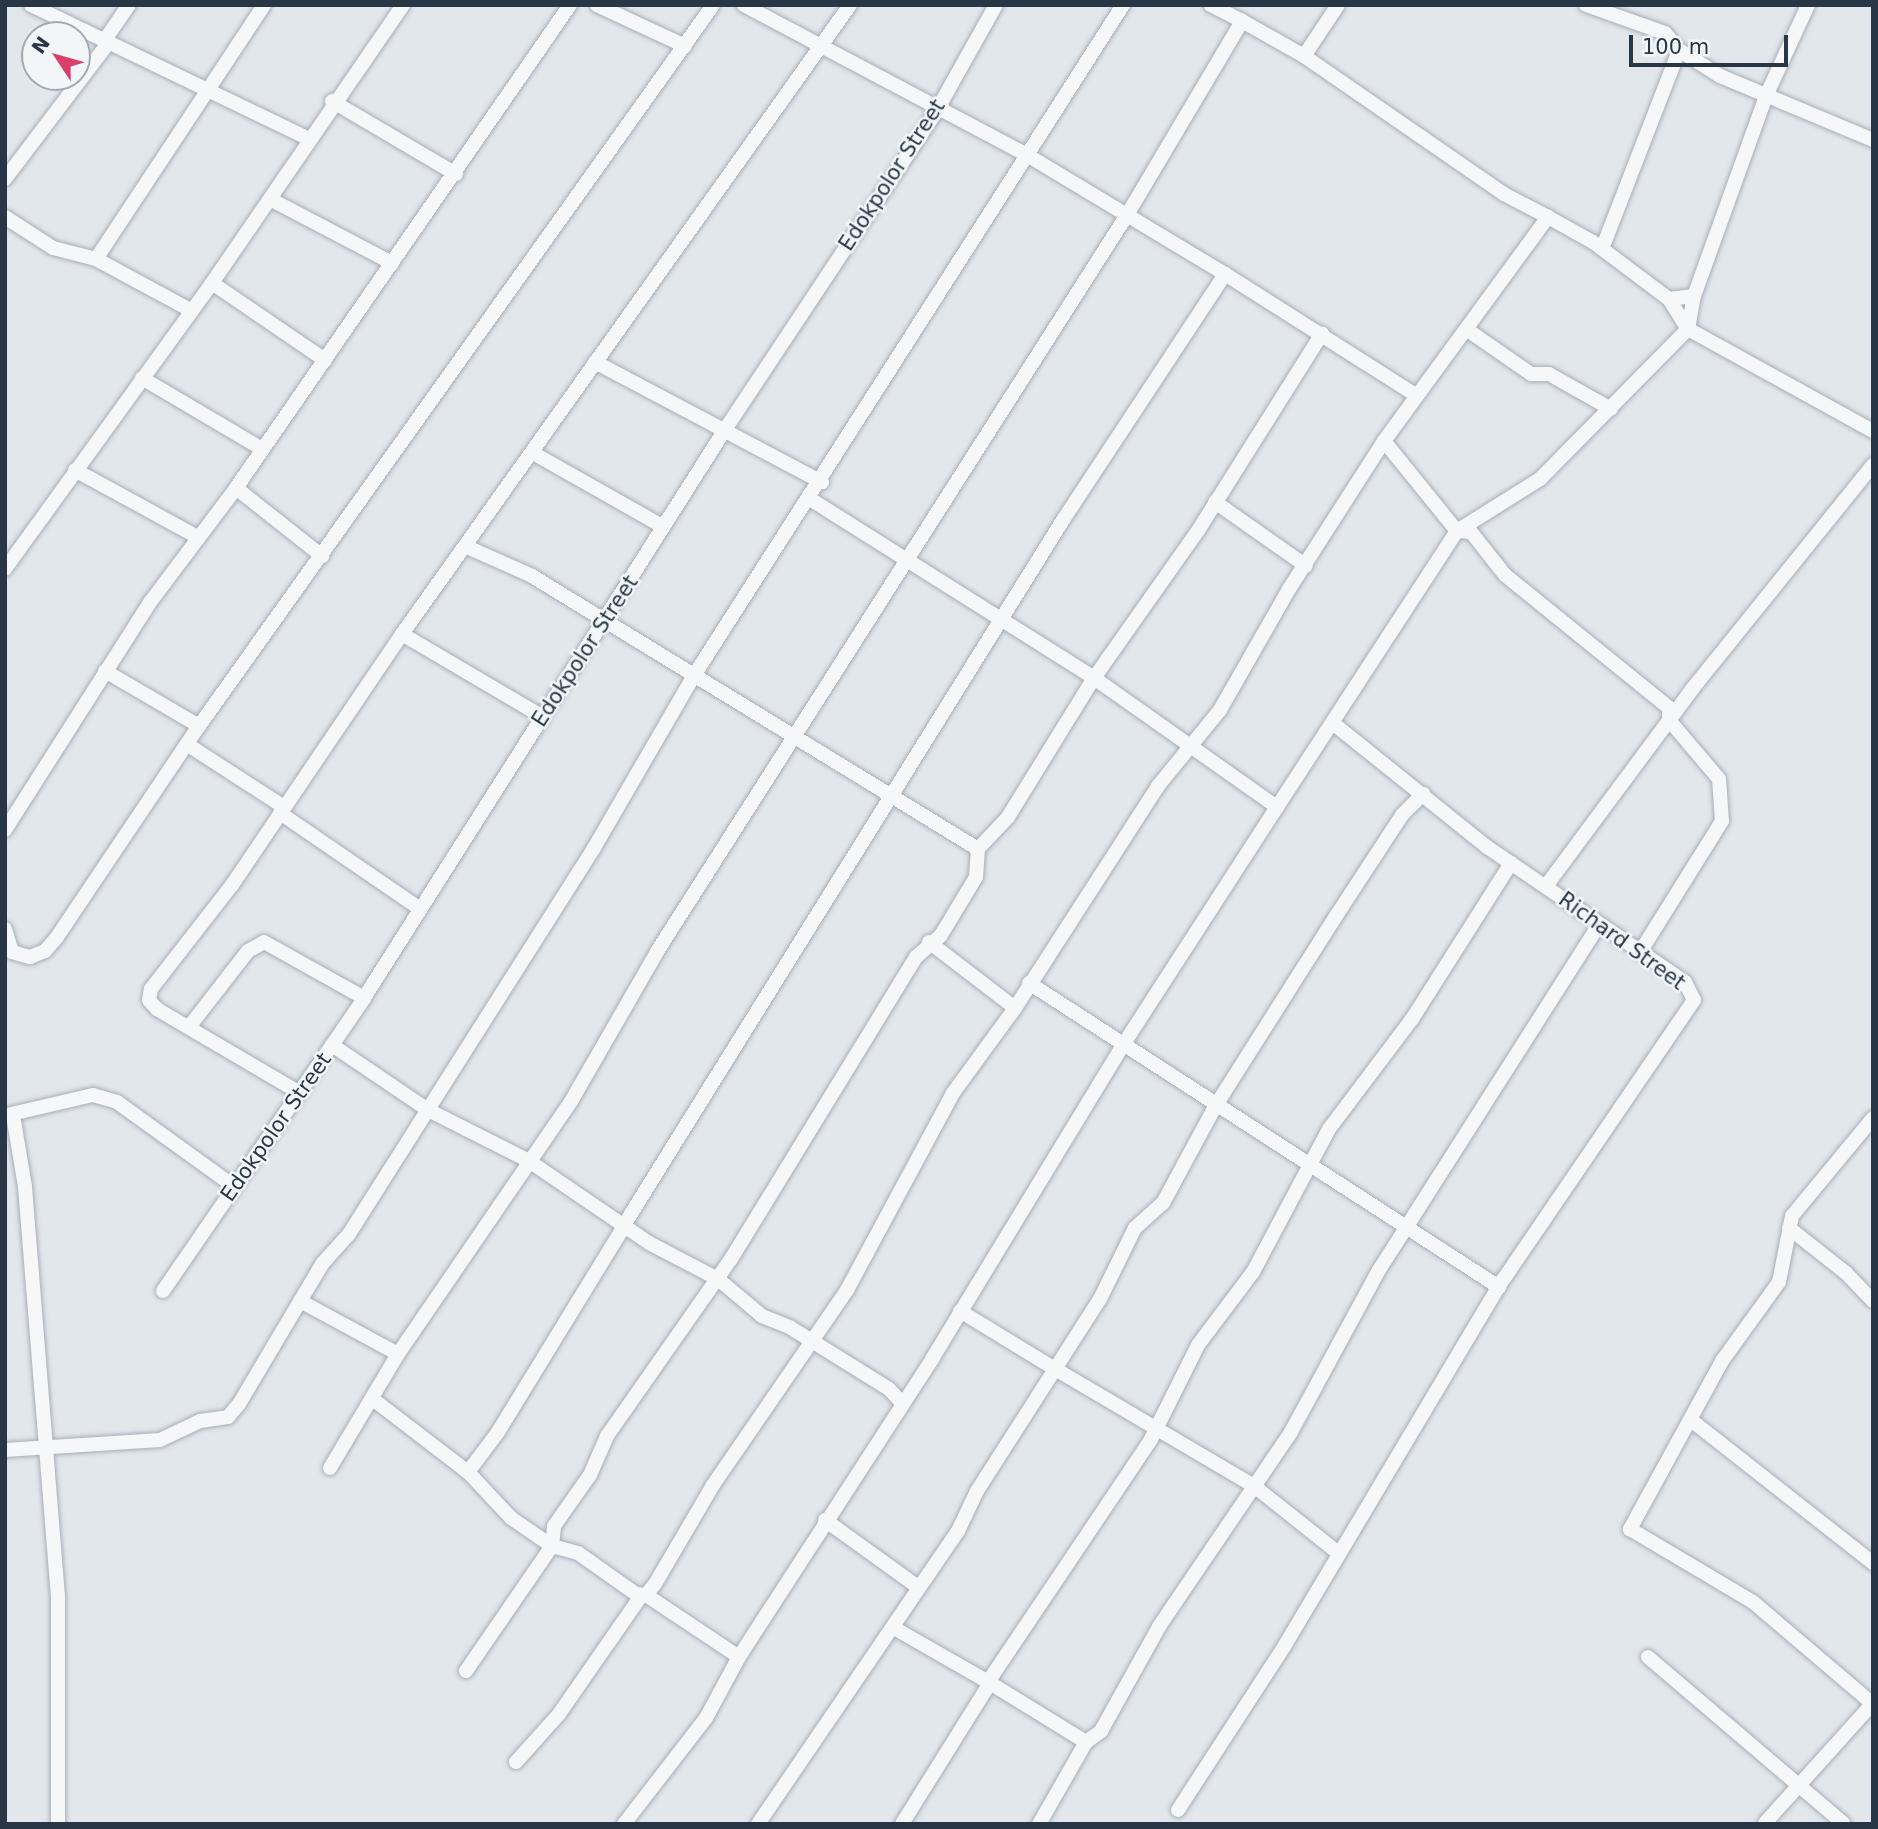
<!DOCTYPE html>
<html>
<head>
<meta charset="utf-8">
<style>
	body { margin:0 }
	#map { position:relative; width:1878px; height:1829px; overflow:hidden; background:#e2e7ec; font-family:"DejaVu Sans",sans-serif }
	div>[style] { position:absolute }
	.roads { filter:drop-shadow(0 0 2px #a7aeb7) drop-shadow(0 0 2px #a7aeb7) }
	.minor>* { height:14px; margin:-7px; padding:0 7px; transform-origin:7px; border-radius:7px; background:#f5f7f9 }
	span { translate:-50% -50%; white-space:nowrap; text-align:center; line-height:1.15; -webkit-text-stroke:5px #f2f6f9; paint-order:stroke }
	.street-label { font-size:21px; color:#293645 }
	.frame { position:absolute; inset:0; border:7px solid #293645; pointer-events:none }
	.north { position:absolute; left:21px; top:21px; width:70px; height:70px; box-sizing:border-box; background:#f2f6f9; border:2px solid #a2a9b1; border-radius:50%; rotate:306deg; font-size:19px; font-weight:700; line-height:28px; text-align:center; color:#293645 }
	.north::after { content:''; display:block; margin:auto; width:24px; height:32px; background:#d93f68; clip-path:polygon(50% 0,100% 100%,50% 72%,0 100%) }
	.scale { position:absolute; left:1629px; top:35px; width:159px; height:32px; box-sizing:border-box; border:4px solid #293645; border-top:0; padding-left:9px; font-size:21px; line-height:24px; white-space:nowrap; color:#293645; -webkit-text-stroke:5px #f2f6f9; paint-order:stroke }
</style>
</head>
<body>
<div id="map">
	<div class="roads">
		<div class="minor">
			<i style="left:31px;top:5px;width:306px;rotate:25.7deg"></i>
			<i style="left:597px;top:5px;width:97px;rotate:25deg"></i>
			<i style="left:1586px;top:5px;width:84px;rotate:19.5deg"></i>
			<i style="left:1665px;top:33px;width:22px;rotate:51deg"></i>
			<i style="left:1679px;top:50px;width:49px;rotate:32.4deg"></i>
			<i style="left:1720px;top:76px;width:166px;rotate:22.7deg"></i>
			<i style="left:104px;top:41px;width:44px;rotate:-55.2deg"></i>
			<i style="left:1304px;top:56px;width:61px;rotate:-56.3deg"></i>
			<i style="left:332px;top:101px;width:144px;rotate:30.5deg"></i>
			<i style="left:5px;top:179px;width:172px;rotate:-52.8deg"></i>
			<i style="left:270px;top:199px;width:138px;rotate:27.7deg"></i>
			<i style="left:5px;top:217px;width:57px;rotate:32.9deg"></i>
			<i style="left:53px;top:248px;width:44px;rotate:14.3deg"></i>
			<i style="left:96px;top:259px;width:305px;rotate:-56.5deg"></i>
			<i style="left:1548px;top:217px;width:51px;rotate:29.1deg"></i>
			<i style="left:1593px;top:242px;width:95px;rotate:36.9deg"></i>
			<i style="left:1669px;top:299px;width:25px;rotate:-7deg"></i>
			<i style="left:1602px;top:249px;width:213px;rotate:-68.8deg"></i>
			<i style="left:96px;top:259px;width:109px;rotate:28.4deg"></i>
			<i style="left:1225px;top:274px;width:227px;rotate:32.4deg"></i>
			<i style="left:212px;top:283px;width:137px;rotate:34.3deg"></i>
			<i style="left:1669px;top:299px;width:36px;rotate:58deg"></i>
			<i style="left:1688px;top:329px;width:211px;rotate:28.9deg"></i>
			<i style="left:1469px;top:331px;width:75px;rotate:34.7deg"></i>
			<i style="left:1531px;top:374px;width:18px"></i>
			<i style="left:1549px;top:374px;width:71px;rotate:29.4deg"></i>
			<i style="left:595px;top:362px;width:257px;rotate:27.9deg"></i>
			<i style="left:142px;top:378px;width:139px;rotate:30.6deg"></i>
			<i style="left:1384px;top:441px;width:116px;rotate:51deg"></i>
			<i style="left:1457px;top:531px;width:14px;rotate:4deg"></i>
			<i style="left:1471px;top:532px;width:55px;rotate:51.7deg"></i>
			<i style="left:1505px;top:575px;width:211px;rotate:39deg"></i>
			<i style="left:1669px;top:708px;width:12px;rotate:90deg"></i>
			<i style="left:1669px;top:720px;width:77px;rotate:49.7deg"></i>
			<i style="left:1719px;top:779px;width:42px;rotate:85.9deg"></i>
			<i style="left:1722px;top:821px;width:155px;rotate:122deg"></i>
			<i style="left:533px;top:453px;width:150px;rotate:29.5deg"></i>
			<i style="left:75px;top:470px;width:141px;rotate:28.7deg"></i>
			<i style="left:236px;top:488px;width:110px;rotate:38.3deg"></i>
			<i style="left:810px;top:499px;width:336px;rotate:32.2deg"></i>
			<i style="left:1094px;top:678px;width:182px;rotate:-54.8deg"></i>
			<i style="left:1199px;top:529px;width:231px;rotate:-57.8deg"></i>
			<i style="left:1215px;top:502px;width:111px;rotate:35.1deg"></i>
			<i style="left:467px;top:547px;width:71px;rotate:24deg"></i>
			<i style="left:532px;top:576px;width:523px;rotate:31.47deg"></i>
			<i style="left:5px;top:569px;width:353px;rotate:-54.1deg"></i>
			<i style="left:212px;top:283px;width:337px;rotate:-55.5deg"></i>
			<i style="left:402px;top:634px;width:164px;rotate:30.5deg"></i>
			<i style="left:105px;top:671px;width:109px;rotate:30.3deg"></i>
			<i style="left:188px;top:745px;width:114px;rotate:32.9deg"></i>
			<i style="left:1277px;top:807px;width:330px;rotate:-56.9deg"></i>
			<i style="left:1457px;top:531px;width:98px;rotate:-32.1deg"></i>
			<i style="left:1540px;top:479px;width:211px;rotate:-45.4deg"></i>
			<i style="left:1688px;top:329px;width:34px;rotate:-80deg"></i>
			<i style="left:1694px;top:296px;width:213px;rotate:-70.2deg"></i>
			<i style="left:1766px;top:96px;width:100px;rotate:-65.2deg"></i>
			<i style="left:280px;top:813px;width:170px;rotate:34.4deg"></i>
			<i style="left:5px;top:830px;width:272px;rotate:-57.5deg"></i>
			<i style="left:151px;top:601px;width:141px;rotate:-53deg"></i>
			<i style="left:236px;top:488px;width:587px;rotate:-55.34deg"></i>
			<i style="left:1546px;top:886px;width:247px;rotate:-53.4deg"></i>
			<i style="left:1693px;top:688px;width:287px;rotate:-51.1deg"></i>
			<i style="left:5px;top:929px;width:24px;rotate:73deg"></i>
			<i style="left:12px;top:952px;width:19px;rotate:16deg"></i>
			<i style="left:30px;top:957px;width:16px;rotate:-22deg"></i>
			<i style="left:45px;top:951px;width:18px;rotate:-49deg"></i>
			<i style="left:57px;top:937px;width:254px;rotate:-56.1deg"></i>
			<i style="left:199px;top:726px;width:885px;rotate:-54.51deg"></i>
			<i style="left:929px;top:942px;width:108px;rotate:37.5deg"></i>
			<i style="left:1029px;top:983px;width:560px;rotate:32.9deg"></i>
			<i style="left:189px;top:1027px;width:96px;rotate:-52.2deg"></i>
			<i style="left:248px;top:951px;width:18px;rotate:-29deg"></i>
			<i style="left:264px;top:942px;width:115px;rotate:29.2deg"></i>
			<i style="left:332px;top:1045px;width:116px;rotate:34.1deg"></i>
			<i style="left:428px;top:1110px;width:113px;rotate:26.8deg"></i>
			<i style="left:529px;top:1161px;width:145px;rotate:34.3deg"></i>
			<i style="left:649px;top:1243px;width:78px;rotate:27.6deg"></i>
			<i style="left:718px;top:1279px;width:57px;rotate:40.1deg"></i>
			<i style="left:762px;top:1316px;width:31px;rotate:22deg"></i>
			<i style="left:791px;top:1328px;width:115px;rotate:31.9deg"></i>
			<i style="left:889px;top:1389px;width:19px;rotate:47deg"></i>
			<i style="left:300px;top:1093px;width:166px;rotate:-149.6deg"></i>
			<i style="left:157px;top:1009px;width:12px;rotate:-132deg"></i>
			<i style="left:149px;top:1000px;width:11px;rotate:-80deg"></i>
			<i style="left:151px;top:989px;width:132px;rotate:-52.1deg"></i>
			<i style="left:232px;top:885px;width:303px;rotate:-55.9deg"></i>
			<i style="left:402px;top:634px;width:772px;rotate:-54.54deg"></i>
			<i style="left:7px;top:1115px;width:88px;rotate:-13.1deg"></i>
			<i style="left:93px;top:1095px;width:25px;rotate:16deg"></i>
			<i style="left:117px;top:1102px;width:145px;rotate:35.8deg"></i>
			<i style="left:13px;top:1115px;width:73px;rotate:80.5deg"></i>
			<i style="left:25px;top:1187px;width:409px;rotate:85.4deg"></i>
			<i style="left:58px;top:1595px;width:229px;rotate:90deg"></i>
			<i style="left:1873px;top:1118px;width:127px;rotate:129.6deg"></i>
			<i style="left:1792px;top:1216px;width:67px;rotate:101.1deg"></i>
			<i style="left:1779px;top:1282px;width:97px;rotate:125.8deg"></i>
			<i style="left:1722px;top:1361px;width:192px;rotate:118.7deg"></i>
			<i style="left:1630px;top:1529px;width:143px;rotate:30.7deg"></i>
			<i style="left:1753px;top:1602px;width:157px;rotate:40.4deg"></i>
			<i style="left:624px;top:1225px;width:831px;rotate:-58.09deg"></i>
			<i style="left:1063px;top:520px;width:295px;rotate:-56.6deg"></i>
			<i style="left:1225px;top:274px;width:229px;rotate:-149deg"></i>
			<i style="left:1029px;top:156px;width:323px;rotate:-152.1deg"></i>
			<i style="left:1789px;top:1228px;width:73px;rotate:38.3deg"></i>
			<i style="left:1846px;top:1273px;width:39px;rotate:46deg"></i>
			<i style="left:163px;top:1291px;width:355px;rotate:-55.5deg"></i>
			<i style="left:364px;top:998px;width:675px;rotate:-57.58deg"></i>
			<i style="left:726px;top:428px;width:382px;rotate:-56.4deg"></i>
			<i style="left:937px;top:110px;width:120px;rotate:-60.7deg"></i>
			<i style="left:300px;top:1301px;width:111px;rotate:28.4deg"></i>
			<i style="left:960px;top:1311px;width:111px;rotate:31.4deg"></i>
			<i style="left:1057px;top:1370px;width:229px;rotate:30.5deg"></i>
			<i style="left:1254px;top:1486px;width:106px;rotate:38.5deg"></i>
			<i style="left:374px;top:1400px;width:118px;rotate:37.5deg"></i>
			<i style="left:468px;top:1472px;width:50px;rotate:-53.1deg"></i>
			<i style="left:498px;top:1432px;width:241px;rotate:-58.5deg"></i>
			<i style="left:1691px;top:1420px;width:231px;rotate:38.2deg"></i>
			<i style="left:5px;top:1450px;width:155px;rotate:-3.7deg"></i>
			<i style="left:160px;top:1440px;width:44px;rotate:-25.4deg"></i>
			<i style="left:200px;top:1421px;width:28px;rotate:-8deg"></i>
			<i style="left:228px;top:1417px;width:17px;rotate:-50deg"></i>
			<i style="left:239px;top:1404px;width:163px;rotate:-59.3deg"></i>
			<i style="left:322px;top:1264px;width:40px;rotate:-48deg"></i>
			<i style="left:349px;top:1234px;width:457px;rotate:-57.6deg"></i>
			<i style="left:594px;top:848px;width:201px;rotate:-59.9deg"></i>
			<i style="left:695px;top:674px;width:794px;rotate:-57.39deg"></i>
			<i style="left:330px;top:1468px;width:133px;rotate:-59.2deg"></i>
			<i style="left:398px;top:1354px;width:310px;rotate:-55.6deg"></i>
			<i style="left:573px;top:1098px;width:171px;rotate:-60.1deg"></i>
			<i style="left:658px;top:950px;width:872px;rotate:-57.46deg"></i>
			<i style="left:1127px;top:215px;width:226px;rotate:-59.3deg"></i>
			<i style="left:1242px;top:21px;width:35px;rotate:-153deg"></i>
			<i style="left:468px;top:1472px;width:63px;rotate:46.9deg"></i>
			<i style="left:511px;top:1518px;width:50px;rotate:34.3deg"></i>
			<i style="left:552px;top:1546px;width:20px;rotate:-84deg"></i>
			<i style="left:554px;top:1526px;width:62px;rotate:-54.8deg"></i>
			<i style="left:590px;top:1475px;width:43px;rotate:-66.4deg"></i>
			<i style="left:607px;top:1436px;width:216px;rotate:-55deg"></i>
			<i style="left:731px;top:1259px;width:354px;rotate:-58.5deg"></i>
			<i style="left:916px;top:957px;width:33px;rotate:-41deg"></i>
			<i style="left:941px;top:935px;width:68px;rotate:-58.9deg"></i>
			<i style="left:976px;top:877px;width:28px;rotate:-86deg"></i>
			<i style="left:978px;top:849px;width:44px;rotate:-46.8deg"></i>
			<i style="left:1008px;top:817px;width:163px;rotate:-58.3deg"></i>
			<i style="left:1094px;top:678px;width:224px;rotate:35.2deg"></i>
			<i style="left:1277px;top:807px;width:283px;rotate:122.9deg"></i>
			<i style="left:1123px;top:1045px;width:366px;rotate:121.3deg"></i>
			<i style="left:933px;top:1358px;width:356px;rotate:123deg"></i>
			<i style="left:739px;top:1657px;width:112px;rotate:-146.3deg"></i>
			<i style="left:825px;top:1520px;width:115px;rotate:35.8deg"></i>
			<i style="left:894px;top:1628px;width:111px;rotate:29.8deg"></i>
			<i style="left:990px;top:1683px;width:166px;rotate:122deg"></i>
			<i style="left:1648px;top:1657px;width:257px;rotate:40.4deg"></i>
			<i style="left:466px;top:1671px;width:152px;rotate:-55.5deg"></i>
			<i style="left:552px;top:1546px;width:27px;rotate:15deg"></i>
			<i style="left:578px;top:1553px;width:71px;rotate:35.3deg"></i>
			<i style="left:636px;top:1594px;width:10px;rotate:6deg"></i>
			<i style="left:646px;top:1595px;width:14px;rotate:-51deg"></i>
			<i style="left:655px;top:1584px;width:115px;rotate:-59.6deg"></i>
			<i style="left:713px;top:1485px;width:237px;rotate:-55.5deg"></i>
			<i style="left:847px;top:1290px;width:224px;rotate:-61.7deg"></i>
			<i style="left:953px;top:1093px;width:105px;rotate:-53.9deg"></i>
			<i style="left:1015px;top:1008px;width:264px;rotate:-57.2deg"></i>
			<i style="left:1158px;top:786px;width:98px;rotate:-50.8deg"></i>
			<i style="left:1220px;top:710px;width:139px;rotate:-60.3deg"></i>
			<i style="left:1289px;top:589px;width:176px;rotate:-57.3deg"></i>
			<i style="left:1384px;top:441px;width:278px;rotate:-53.8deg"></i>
			<i style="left:1548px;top:217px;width:50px;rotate:-152.4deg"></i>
			<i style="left:1504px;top:194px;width:243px;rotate:-145.4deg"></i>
			<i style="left:1304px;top:56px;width:71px;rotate:-150.6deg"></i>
			<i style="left:988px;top:1682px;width:293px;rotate:-56.1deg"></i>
			<i style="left:1151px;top:1439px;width:105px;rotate:-63.4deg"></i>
			<i style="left:1198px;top:1345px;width:91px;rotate:-53deg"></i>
			<i style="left:1253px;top:1272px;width:162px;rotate:-62deg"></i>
			<i style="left:1329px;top:1129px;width:138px;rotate:-53deg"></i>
			<i style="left:1412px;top:1019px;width:185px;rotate:-57.6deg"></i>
			<i style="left:990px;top:1683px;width:113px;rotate:31.6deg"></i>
			<i style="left:1086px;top:1742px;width:95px;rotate:119.8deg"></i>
			<i style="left:1086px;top:1742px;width:19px;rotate:-36deg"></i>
			<i style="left:1101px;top:1731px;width:121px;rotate:-60.9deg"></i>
			<i style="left:1160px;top:1625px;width:233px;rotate:-55.8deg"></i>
			<i style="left:1291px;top:1432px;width:184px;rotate:-61.5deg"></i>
			<i style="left:1379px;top:1270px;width:409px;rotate:-57.5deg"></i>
			<i style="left:516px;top:1762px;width:64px;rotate:-48.1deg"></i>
			<i style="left:559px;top:1714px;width:144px;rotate:-55.2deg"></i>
			<i style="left:1178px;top:1810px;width:197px;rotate:-57deg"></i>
			<i style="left:1285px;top:1645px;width:425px;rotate:-59.2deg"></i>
			<i style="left:1503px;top:1280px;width:339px;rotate:-55.7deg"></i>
			<i style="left:1694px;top:1000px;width:20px;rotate:-117deg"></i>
			<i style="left:1685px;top:982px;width:240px;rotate:-145.7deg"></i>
			<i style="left:1487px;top:847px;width:195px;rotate:-141.2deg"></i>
			<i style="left:1765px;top:1823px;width:161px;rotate:-48deg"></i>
			<i style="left:624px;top:1824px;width:134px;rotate:-52.3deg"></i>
			<i style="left:706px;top:1718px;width:69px;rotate:-61.6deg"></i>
			<i style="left:758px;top:1824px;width:355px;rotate:-55.7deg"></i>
			<i style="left:958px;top:1531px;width:44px;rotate:-64.6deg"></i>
			<i style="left:977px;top:1491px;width:228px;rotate:-57.4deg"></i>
			<i style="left:1100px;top:1299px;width:79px;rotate:-63.8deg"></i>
			<i style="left:1135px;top:1228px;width:38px;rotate:-42deg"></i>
			<i style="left:1163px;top:1203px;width:111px;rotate:-61.6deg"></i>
			<i style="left:1216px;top:1105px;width:224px;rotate:-57.6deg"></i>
			<i style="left:1336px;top:916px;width:121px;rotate:-56.8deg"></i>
			<i style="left:1402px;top:815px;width:30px;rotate:-45deg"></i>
		</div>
	</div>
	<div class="street-label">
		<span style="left:892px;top:175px;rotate:-57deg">Edokpolor Street</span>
		<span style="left:585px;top:651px;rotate:-57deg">Edokpolor Street</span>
		<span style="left:1622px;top:941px;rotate:36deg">Richard Street</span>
		<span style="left:276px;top:1127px;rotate:-55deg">Edokpolor Street</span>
	</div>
	<div class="frame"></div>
	<div class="north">N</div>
	<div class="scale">100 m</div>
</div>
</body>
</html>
